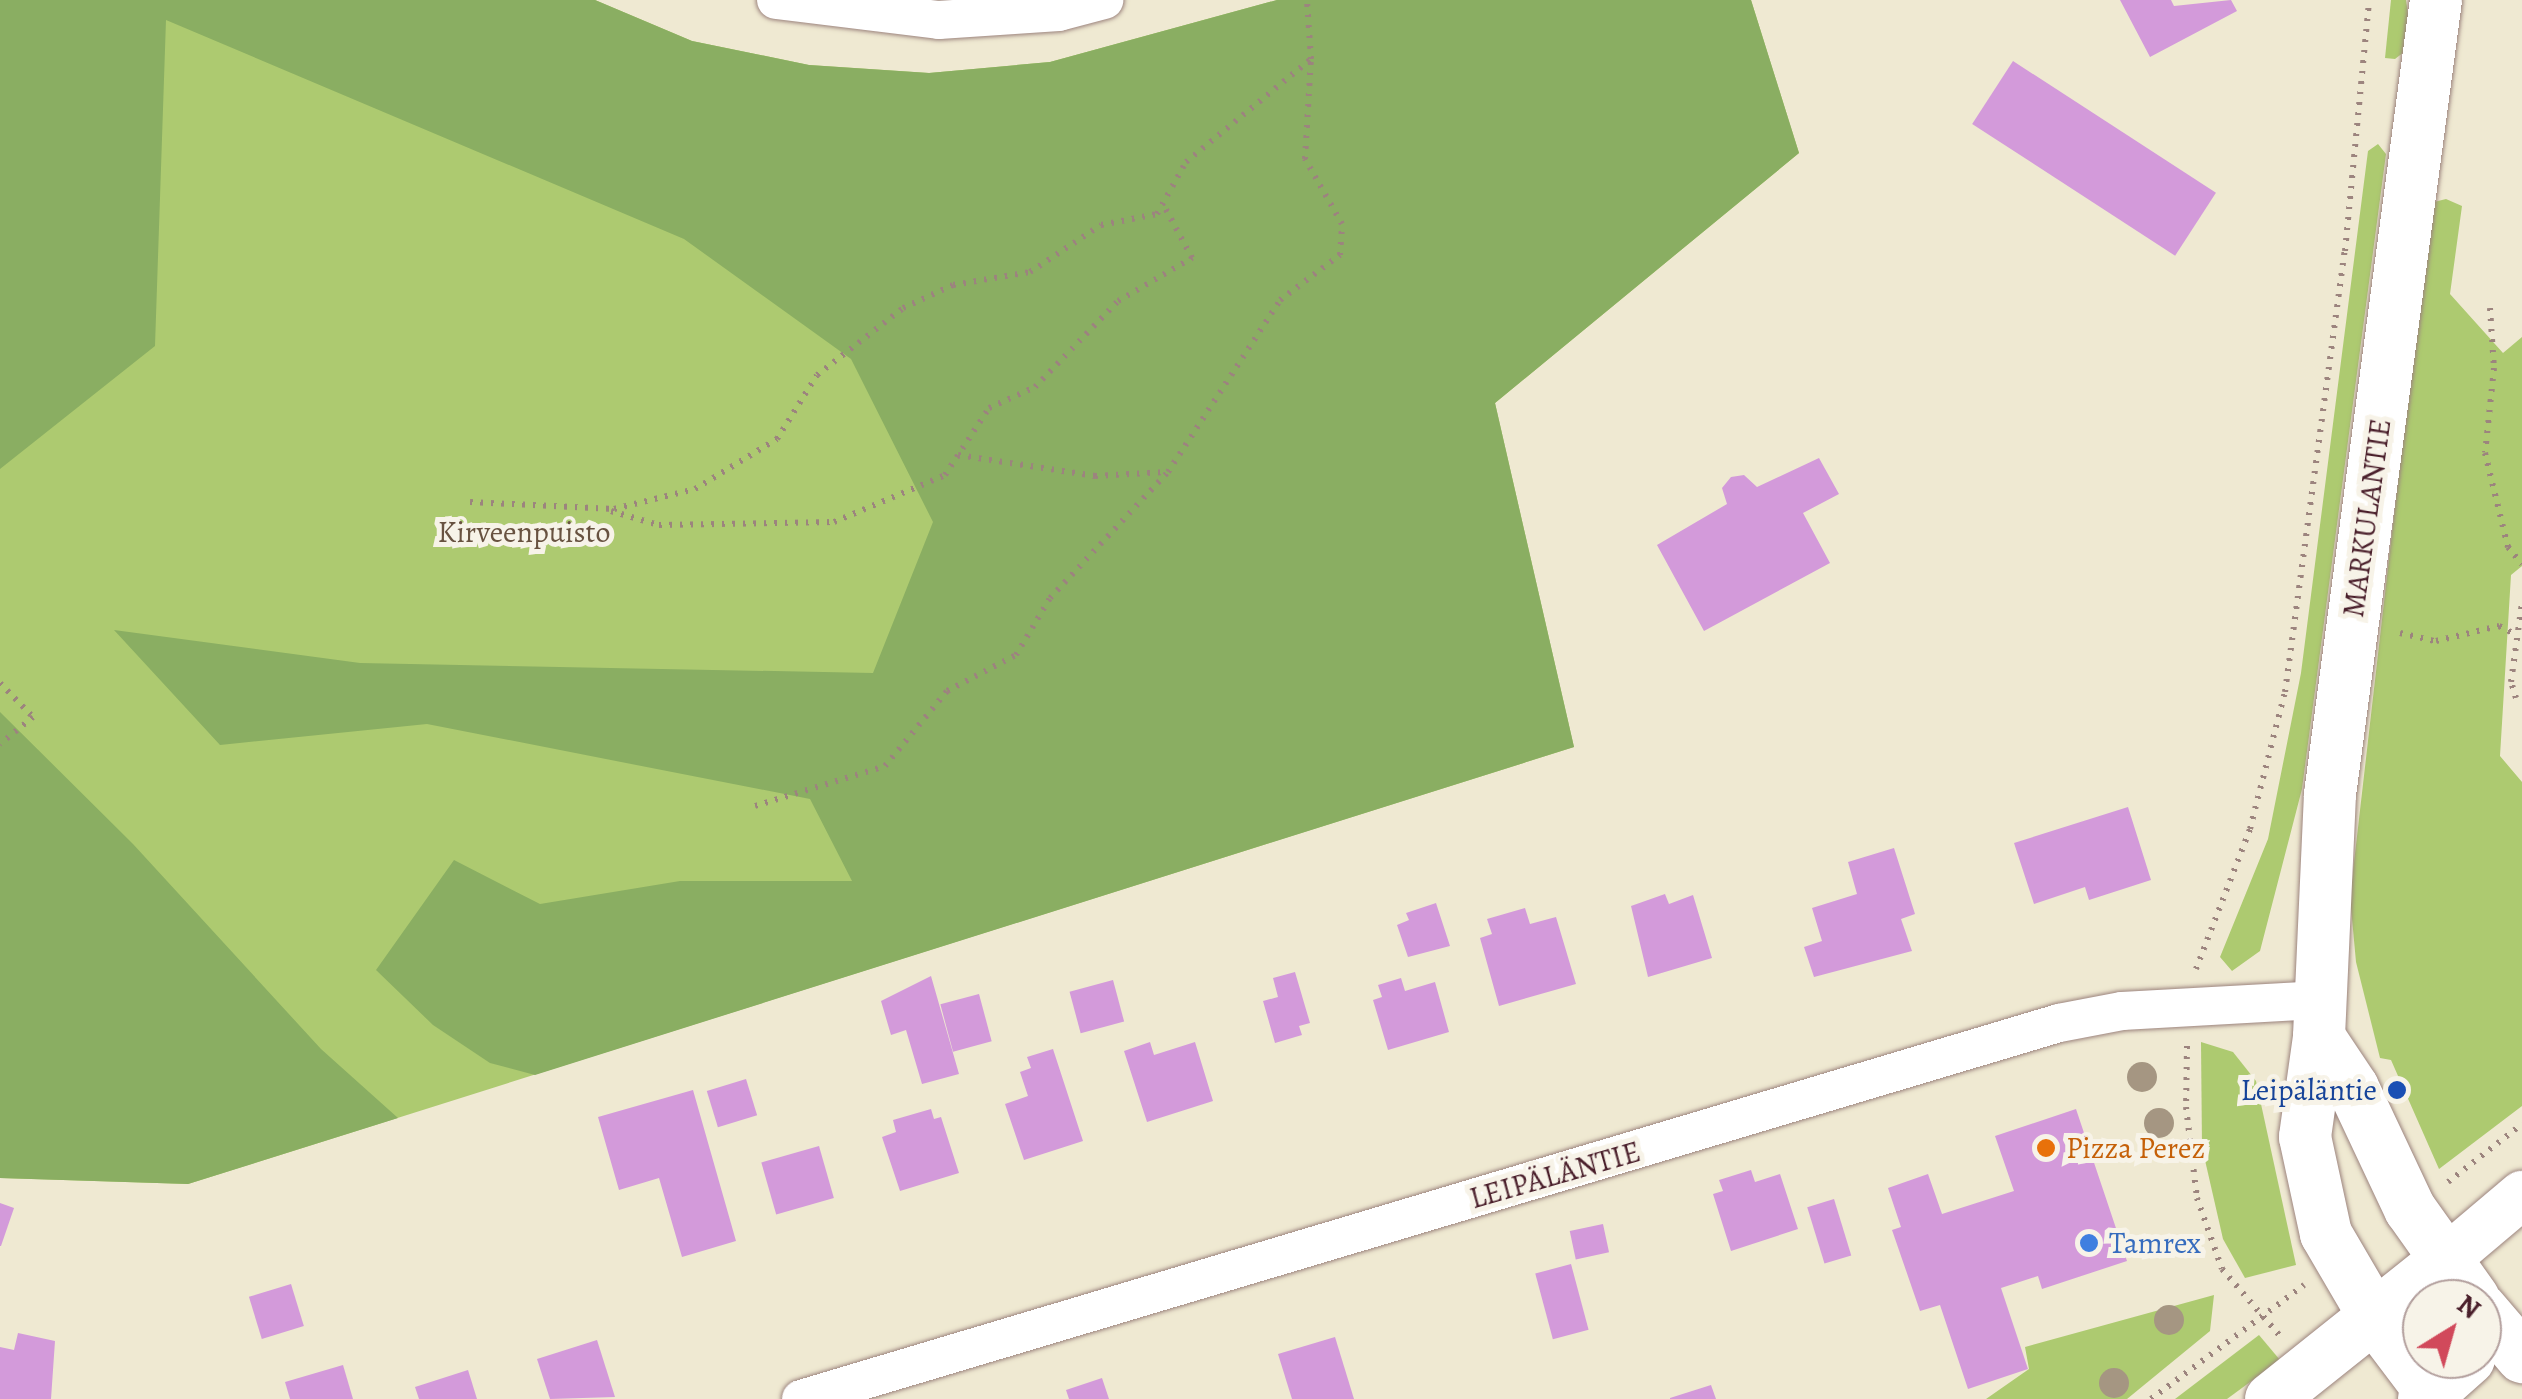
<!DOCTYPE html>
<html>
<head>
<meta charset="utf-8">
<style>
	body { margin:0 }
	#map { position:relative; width:2522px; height:1399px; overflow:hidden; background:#efe9d2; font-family:Alegreya,serif }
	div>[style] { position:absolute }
	.green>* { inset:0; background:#adca70 }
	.forest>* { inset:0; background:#8aae62 }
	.building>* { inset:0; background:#d39ada; transform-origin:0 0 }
	.path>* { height:6px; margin-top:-3px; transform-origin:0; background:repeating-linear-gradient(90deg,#9c847e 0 2.5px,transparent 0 10.5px) }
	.roads { filter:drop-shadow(0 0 2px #9c847e) drop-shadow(0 0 2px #9c847e) }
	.minor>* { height:38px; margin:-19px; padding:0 19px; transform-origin:19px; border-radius:19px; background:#fff }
	.tertiary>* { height:48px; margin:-24px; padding:0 24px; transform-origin:24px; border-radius:24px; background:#fff }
	.secondary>* { height:52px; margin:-26px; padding:0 26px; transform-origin:26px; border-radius:26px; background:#fff }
	.trees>* { width:30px; height:30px; margin:-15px; border-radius:50%; background:#a59682 }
	.dots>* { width:28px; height:28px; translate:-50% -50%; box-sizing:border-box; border:5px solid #f7f3e8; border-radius:50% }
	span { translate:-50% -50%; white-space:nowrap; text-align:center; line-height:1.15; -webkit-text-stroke:10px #f7f3e8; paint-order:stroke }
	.street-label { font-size:30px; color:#4a1f2b }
	.park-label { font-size:30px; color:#685240 }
	.transit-label { font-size:30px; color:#164399 }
	.right { translate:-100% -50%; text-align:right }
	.food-label { font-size:30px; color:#c56008 }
	.left { translate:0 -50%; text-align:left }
	.shop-label { font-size:30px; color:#366cbe }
	.north { position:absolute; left:2402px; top:1279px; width:100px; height:100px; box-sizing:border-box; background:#f7f3e8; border:2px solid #b29e9c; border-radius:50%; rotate:37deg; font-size:28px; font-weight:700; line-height:40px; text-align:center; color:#4a1f2b }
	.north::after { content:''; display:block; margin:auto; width:35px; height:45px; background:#d1495b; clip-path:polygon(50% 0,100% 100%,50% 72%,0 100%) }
</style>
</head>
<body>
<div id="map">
	<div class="green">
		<i style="clip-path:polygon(0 0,595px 0,692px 41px,809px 65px,929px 73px,1050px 62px,1277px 0,1751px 0,1799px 153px,1495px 403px,1574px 747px,188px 1184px,0 1178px)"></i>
		<i style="clip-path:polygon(2391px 0,2406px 0,2410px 27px,2404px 52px,2395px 59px,2385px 58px)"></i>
		<i style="clip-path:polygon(2378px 144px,2386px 154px,2302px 789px,2260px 951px,2232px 971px,2220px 957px,2268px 839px,2301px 673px,2368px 151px)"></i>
		<i style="clip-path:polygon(2446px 199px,2462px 206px,2450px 294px,2503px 353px,2522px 337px,2522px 566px,2511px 575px,2500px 756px,2522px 782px,2522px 1106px,2439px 1169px,2391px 1060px,2380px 1058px,2356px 962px,2350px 897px,2430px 203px)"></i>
		<i style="clip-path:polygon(2201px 1042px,2233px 1052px,2256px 1081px,2296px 1265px,2245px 1278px,2223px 1239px,2202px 1147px)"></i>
		<i style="clip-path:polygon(2214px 1295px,2210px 1331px,2127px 1399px,1986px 1399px,2029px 1369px,2025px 1347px)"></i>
		<i style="clip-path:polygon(2259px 1335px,2280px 1360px,2227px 1399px,2175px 1399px)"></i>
	</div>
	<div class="forest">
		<i style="clip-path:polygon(0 0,595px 0,692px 41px,809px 65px,929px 73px,1050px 62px,1277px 0,1751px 0,1799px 153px,1495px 403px,1574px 747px,535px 1075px,490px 1063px,433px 1025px,376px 970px,454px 860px,540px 904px,680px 881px,852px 881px,810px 799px,427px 724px,220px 745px,114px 630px,360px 663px,873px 673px,933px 522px,851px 359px,684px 239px,166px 20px,155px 346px,0 469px)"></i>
		<i style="clip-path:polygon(0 712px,133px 844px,321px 1049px,398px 1118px,188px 1184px,0 1178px)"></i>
	</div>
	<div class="building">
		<i style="clip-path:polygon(2120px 0,2171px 0,2174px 6px,2231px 0,2237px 11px,2150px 57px)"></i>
		<i style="left:2013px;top:61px;width:242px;height:75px;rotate:33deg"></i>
		<i style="clip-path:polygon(1819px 458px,1839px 494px,1803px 513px,1830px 563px,1704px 631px,1657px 545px,1727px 504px,1722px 488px,1731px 477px,1744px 475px,1757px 487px)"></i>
		<i style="clip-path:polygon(2128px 807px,2151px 880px,2089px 900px,2085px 887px,2034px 904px,2014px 843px)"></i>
		<i style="clip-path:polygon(1894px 848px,1915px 914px,1901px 919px,1912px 951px,1814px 977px,1804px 947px,1822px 941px,1812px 908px,1857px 894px,1848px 862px)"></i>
		<i style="clip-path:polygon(1665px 894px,1669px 904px,1693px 895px,1712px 958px,1648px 977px,1631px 906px)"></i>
		<i style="clip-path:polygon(1436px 903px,1450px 946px,1408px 957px,1397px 925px,1409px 920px,1406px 913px)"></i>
		<i style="clip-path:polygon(1525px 908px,1530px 924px,1556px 917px,1576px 984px,1499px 1006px,1480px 938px,1492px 934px,1487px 919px)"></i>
		<i style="clip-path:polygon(1295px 972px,1310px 1023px,1299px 1026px,1302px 1035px,1275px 1043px,1263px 1001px,1278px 997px,1273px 978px)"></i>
		<i style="clip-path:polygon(931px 976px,959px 1074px,922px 1084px,906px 1030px,891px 1035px,881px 1001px)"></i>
		<i style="clip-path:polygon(1401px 978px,1405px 991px,1435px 982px,1449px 1032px,1388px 1050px,1373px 1000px,1382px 997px,1378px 985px)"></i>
		<i style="left:1113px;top:980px;width:43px;height:45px;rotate:75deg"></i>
		<i style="left:979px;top:994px;width:49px;height:40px;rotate:75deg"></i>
		<i style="clip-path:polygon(1150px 1042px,1154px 1055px,1195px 1042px,1213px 1101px,1147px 1122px,1124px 1051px)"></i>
		<i style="clip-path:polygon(1053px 1049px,1083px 1141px,1024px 1160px,1005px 1104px,1028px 1096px,1020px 1072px,1031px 1068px,1027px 1057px)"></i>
		<i style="left:746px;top:1079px;width:38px;height:41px;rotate:73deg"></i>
		<i style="clip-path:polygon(693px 1090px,736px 1241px,682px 1257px,659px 1178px,619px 1190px,598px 1117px)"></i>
		<i style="clip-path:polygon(931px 1109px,934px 1119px,941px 1117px,959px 1173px,900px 1191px,882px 1137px,896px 1132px,893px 1120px)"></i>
		<i style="clip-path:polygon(2076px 1109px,2127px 1261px,2042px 1289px,2038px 1276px,2001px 1288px,2028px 1369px,1968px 1389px,1940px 1305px,1920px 1311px,1892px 1230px,1901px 1227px,1888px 1188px,1928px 1174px,1942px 1214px,2014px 1191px,1995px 1136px)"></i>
		<i style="left:819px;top:1146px;width:54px;height:60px;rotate:74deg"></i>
		<i style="clip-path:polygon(1751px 1170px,1755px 1182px,1780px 1174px,1798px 1229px,1731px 1251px,1713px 1194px,1723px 1191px,1719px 1180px)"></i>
		<i style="left:1834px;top:1199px;width:59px;height:28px;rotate:73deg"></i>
		<i style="clip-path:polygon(0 1203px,14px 1208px,1px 1246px,0 1246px)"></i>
		<i style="left:1603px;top:1224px;width:29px;height:34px;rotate:78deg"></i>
		<i style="left:1571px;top:1264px;width:68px;height:37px;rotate:75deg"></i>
		<i style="left:291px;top:1284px;width:44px;height:44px;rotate:73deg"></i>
		<i style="clip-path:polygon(18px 1333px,55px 1341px,51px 1399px,0 1399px,0 1347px,14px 1350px)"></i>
		<i style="clip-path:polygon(1335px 1337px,1354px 1399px,1292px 1399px,1278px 1354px)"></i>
		<i style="clip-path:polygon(597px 1340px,615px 1397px,550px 1399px,537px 1359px)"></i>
		<i style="clip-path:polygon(343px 1365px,353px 1399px,290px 1399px,285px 1382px)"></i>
		<i style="clip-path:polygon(468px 1370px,477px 1399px,419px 1399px,415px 1387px)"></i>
		<i style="clip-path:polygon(1102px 1378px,1109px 1399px,1069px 1399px,1066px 1390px)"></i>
		<i style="clip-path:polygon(1711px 1385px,1716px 1399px,1670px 1399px,1670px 1398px)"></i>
	</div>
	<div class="path">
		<i style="left:2490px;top:308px;width:60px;rotate:86.2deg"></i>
		<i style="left:2494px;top:368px;width:85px;rotate:96deg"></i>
		<i style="left:2485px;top:453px;width:97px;rotate:76.3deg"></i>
		<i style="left:2508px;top:547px;width:22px;rotate:51deg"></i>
		<i style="left:958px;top:455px;width:139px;rotate:8.7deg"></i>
		<i style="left:1095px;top:476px;width:71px;rotate:-3.2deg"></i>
		<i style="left:470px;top:502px;width:144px;rotate:2.8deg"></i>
		<i style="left:614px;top:509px;width:83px;rotate:-13.9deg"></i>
		<i style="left:695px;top:489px;width:96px;rotate:-31.4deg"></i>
		<i style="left:777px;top:439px;width:75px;rotate:-58deg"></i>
		<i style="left:817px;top:375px;width:109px;rotate:-37.9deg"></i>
		<i style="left:903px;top:308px;width:55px;rotate:-24.7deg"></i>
		<i style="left:953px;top:285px;width:78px;rotate:-9.6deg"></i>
		<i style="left:1030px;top:272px;width:85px;rotate:-33.5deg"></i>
		<i style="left:1101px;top:225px;width:57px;rotate:-11.1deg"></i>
		<i style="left:1157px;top:214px;width:60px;rotate:-60.9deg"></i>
		<i style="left:1186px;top:162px;width:162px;rotate:-39.5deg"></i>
		<i style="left:1311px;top:59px;width:59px;rotate:-93.9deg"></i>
		<i style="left:611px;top:511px;width:50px;rotate:16.3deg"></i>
		<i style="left:659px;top:525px;width:175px;rotate:-1deg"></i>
		<i style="left:834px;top:522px;width:121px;rotate:-22.9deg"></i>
		<i style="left:945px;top:475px;width:80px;rotate:-56.7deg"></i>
		<i style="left:989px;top:408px;width:51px;rotate:-24.5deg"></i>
		<i style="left:1035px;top:387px;width:120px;rotate:-46deg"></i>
		<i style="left:1118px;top:301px;width:86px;rotate:-30.2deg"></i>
		<i style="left:1192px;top:258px;width:61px;rotate:-118.2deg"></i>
		<i style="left:2400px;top:633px;width:37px;rotate:13deg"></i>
		<i style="left:2436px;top:641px;width:65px;rotate:-13.4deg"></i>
		<i style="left:2499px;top:626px;width:20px;rotate:27deg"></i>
		<i style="left:0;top:683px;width:47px;rotate:45.9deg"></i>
		<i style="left:33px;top:717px;width:43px;rotate:140.7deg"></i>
		<i style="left:2516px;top:698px;width:17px;rotate:-107deg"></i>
		<i style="left:2511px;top:682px;width:80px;rotate:-82.1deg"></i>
		<i style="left:755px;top:806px;width:136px;rotate:-17.1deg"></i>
		<i style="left:885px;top:766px;width:97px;rotate:-50.4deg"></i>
		<i style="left:947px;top:691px;width:78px;rotate:-27.6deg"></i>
		<i style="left:1016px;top:655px;width:66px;rotate:-59.2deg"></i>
		<i style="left:1050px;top:598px;width:173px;rotate:-46.9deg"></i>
		<i style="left:1168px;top:472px;width:205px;rotate:-56.9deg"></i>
		<i style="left:1280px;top:300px;width:75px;rotate:-36.9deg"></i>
		<i style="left:1340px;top:255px;width:31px;rotate:-86deg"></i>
		<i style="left:1342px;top:224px;width:75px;rotate:-119.6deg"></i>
		<i style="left:1305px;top:159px;width:100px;rotate:-86.6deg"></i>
		<i style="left:2196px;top:969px;width:150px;rotate:-68.9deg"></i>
		<i style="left:2250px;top:829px;width:141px;rotate:-75.7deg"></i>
		<i style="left:2285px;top:692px;width:445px;rotate:-82.3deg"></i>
		<i style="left:2345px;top:251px;width:252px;rotate:-84.5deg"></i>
		<i style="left:2187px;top:1046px;width:61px;rotate:90.9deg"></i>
		<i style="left:2186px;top:1107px;width:92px;rotate:83.1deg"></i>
		<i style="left:2197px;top:1198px;width:75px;rotate:70.6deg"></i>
		<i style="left:2222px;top:1269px;width:89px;rotate:49.1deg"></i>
		<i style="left:2448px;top:1182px;width:94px;rotate:-38.1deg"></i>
		<i style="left:2151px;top:1399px;width:191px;rotate:-36.7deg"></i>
	</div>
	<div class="roads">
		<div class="minor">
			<i style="left:776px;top:0;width:164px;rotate:7deg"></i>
			<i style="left:939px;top:20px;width:120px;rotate:-3.8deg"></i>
			<i style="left:1059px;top:12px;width:47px;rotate:-14.9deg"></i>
			<i style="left:801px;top:1399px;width:1313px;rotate:-16.64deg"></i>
			<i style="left:2059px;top:1023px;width:64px;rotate:-10.8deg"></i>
			<i style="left:2122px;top:1011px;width:195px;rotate:-3.2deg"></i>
		</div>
		<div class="tertiary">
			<i style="left:2445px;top:1260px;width:101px;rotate:-40.2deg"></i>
		</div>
		<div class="secondary">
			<i style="left:2436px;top:0;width:801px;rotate:97.6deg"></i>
			<i style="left:2330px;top:794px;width:243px;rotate:92.6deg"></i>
			<i style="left:2319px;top:1037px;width:101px;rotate:98deg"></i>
			<i style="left:2305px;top:1137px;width:99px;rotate:77.8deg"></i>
			<i style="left:2326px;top:1234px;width:97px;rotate:59.7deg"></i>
			<i style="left:2375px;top:1318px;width:101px;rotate:53deg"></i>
			<i style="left:2319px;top:1037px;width:61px;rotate:56.3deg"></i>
			<i style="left:2353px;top:1088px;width:134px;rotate:64.8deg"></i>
			<i style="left:2410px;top:1209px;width:110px;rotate:54.6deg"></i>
			<i style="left:2482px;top:1310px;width:62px;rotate:49.6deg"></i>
			<i style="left:2271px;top:1399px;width:223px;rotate:-38.6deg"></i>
			<i style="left:2424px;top:1399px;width:60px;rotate:-41.6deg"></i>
		</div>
	</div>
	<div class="trees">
		<i style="left:2142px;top:1077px"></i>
		<i style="left:2159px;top:1123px"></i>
		<i style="left:2169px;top:1320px"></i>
		<i style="left:2114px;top:1383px"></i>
	</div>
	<div class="dots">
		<i style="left:2397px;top:1090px;background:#1a4fb4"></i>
		<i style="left:2046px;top:1148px;background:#e8710a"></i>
		<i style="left:2089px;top:1243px;background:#3f7fe0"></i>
	</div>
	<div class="street-label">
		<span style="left:2367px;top:518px;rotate:-82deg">MARKULANTIE</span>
		<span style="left:1555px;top:1175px;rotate:-16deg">LEIPÄLÄNTIE</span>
	</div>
	<div class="park-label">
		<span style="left:524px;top:532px">Kirveenpuisto</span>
	</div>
	<div class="transit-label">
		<span class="right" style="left:2377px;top:1090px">Leipäläntie</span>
	</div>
	<div class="food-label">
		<span class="left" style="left:2066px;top:1148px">Pizza Perez</span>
	</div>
	<div class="shop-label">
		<span class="left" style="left:2109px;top:1243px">Tamrex</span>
	</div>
	<div class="north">N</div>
</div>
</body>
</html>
